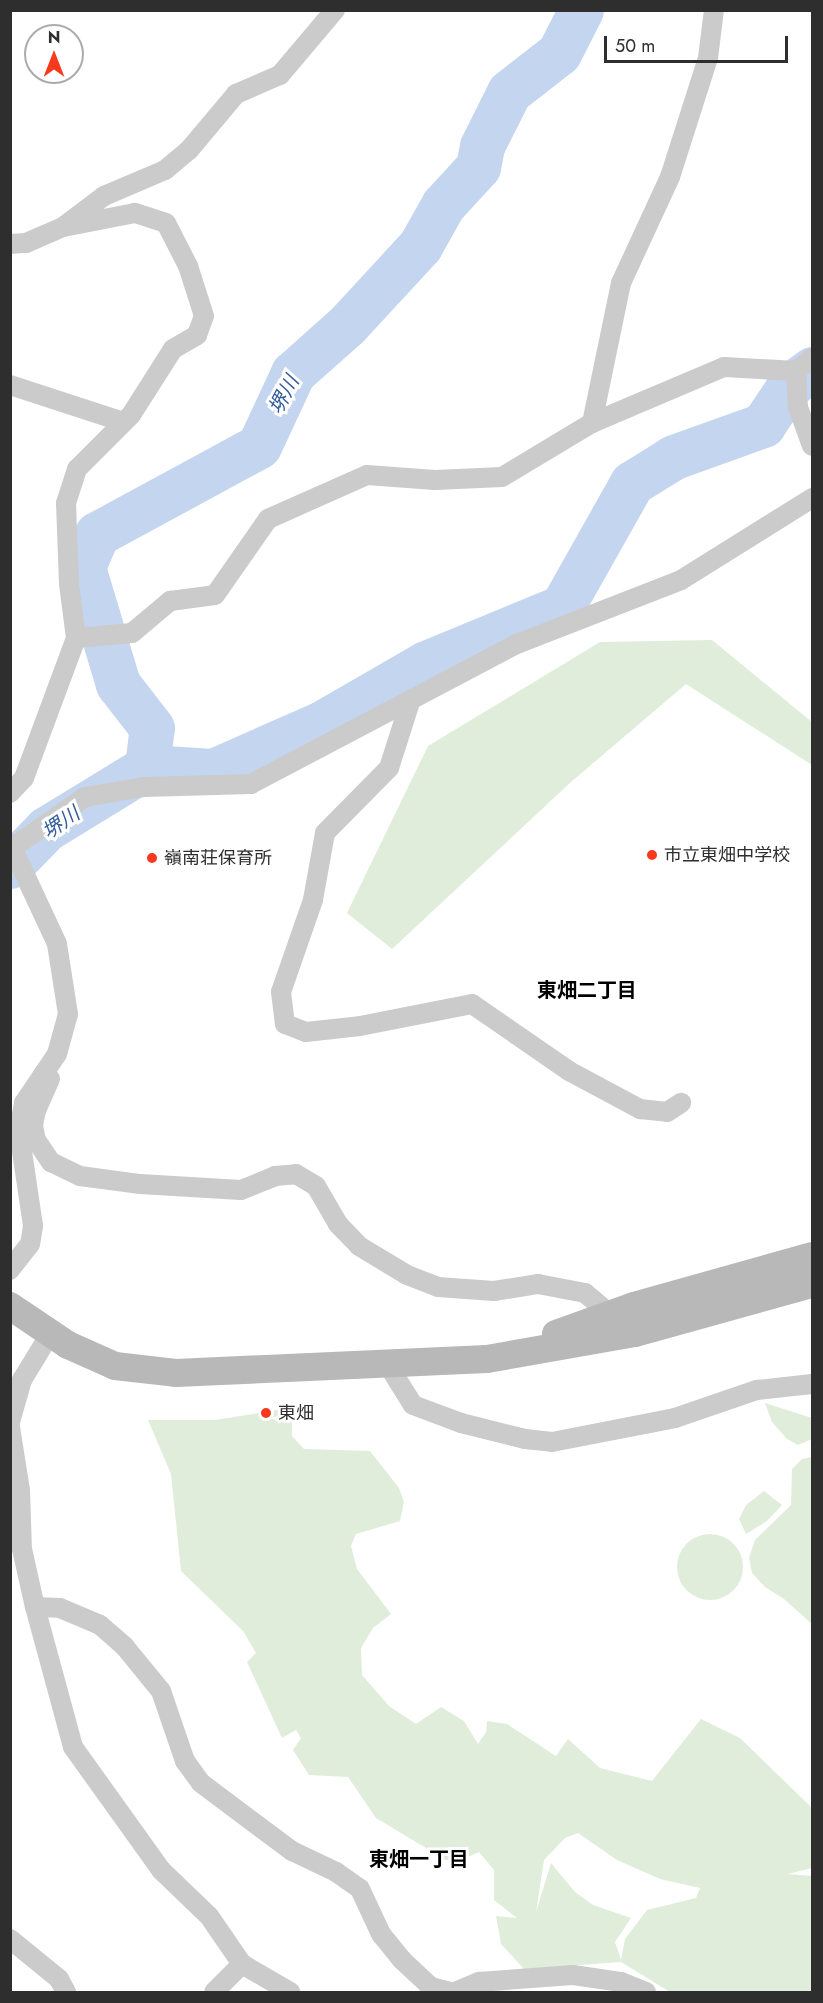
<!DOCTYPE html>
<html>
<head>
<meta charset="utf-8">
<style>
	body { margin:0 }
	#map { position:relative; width:823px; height:2003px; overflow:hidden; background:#fff; font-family:Jost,"Noto Sans JP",sans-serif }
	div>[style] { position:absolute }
	.green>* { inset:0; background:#e0edda }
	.round { border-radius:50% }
	.river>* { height:45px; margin:-22.5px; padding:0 22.5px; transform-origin:22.5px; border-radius:22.5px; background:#c4d5ef }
	.street>* { height:20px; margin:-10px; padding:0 10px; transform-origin:10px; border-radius:10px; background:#cbcbcb }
	.secondary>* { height:28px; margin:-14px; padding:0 14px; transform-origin:14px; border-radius:14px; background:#b8b8b8 }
	.dots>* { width:16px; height:16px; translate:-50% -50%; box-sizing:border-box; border:3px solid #fff; border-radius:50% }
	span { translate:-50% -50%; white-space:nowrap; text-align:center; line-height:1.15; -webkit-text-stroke:6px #fff; paint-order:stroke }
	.poi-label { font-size:18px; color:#2e2e2e }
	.left { translate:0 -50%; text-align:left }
	.water-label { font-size:20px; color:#345d98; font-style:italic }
	.neighbourhood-label { font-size:20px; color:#000; font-weight:700 }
	.frame { position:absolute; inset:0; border:12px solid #2e2e2e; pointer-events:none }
	.north { position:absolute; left:24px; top:24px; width:60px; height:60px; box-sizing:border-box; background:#fff; border:2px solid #ababab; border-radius:50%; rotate:0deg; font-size:16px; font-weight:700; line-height:24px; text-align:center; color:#2e2e2e }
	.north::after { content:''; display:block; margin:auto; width:21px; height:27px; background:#f73a1e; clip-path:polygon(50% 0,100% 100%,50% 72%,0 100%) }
	.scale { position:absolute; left:604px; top:36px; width:184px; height:27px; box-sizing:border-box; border:3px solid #2e2e2e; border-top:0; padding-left:8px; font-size:18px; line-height:21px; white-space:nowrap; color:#2e2e2e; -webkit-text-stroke:4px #fff; paint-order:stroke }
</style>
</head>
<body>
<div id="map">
	<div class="green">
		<i style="clip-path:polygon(712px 640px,812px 722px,812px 765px,686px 684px,571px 782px,392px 949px,347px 913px,428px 746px,600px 642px)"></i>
		<i style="clip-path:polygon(765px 1403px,812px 1418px,812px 1439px,798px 1445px,787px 1439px,772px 1422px)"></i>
		<i style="clip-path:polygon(evenodd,277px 1410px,292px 1413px,292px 1436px,304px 1449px,370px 1451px,399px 1488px,404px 1502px,400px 1521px,356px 1534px,351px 1546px,357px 1569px,391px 1614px,373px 1628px,361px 1648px,362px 1675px,389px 1706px,416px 1724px,441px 1707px,464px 1721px,478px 1744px,486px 1732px,487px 1721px,507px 1724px,556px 1756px,568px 1739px,600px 1768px,652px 1781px,701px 1719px,740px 1738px,812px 1808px,812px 1868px,788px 1874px,812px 1876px,812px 1992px,670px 1992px,621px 1962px,524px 1969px,501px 1944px,496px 1916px,517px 1918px,494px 1900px,494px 1870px,479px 1852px,459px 1861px,446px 1860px,376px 1818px,348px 1777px,309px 1775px,293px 1750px,301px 1738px,296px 1730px,282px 1738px,247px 1662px,256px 1653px,243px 1631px,181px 1571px,171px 1474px,148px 1420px,215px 1420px,277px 1410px,578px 1833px,617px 1860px,660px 1879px,700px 1888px,696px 1898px,647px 1910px,625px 1939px,621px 1960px,615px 1942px,631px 1918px,593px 1905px,575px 1892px,551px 1863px,536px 1912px,544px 1860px,565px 1838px,578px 1833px)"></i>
		<i style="clip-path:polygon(812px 1457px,812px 1624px,784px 1599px,765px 1587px,752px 1573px,749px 1558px,755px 1540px,791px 1505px,792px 1469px,802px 1459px)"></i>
		<i style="clip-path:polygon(764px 1491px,782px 1505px,767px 1521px,746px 1534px,739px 1519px,746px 1505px)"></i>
		<i class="round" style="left:677px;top:1534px;width:66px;height:66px"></i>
	</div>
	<div class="river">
		<i style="left:147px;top:767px;width:66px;rotate:3.5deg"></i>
		<i style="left:213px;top:771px;width:119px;rotate:-23.8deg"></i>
		<i style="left:322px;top:723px;width:120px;rotate:-30deg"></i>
		<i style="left:426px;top:663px;width:147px;rotate:-22.4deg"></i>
		<i style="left:562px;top:607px;width:142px;rotate:-60.6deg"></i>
		<i style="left:632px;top:483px;width:49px;rotate:-31.8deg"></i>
		<i style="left:674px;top:457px;width:95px;rotate:-19.8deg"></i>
		<i style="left:763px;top:425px;width:47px;rotate:-56.3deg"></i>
		<i style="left:789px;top:386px;width:29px;rotate:-36deg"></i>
		<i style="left:10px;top:866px;width:52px;rotate:-45.8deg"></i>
		<i style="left:46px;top:829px;width:119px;rotate:-31.5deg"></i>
		<i style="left:147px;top:767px;width:39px;rotate:-83deg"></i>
		<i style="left:152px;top:728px;width:56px;rotate:-127.7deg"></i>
		<i style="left:118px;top:684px;width:122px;rotate:-106.7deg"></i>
		<i style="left:83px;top:567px;width:36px;rotate:-67deg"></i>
		<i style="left:97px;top:534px;width:184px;rotate:-28.5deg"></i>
		<i style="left:259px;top:446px;width:81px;rotate:-65deg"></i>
		<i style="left:293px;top:373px;width:72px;rotate:-41.6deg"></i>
		<i style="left:347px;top:325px;width:108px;rotate:-47.3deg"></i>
		<i style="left:420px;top:246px;width:47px;rotate:-60.7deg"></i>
		<i style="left:443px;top:205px;width:52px;rotate:-47.4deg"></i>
		<i style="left:478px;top:167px;width:21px;rotate:-79deg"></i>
		<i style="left:482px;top:146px;width:60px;rotate:-63.4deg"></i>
		<i style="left:509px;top:92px;width:63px;rotate:-38deg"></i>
		<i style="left:559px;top:53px;width:48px;rotate:-62.9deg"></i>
	</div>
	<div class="street">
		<i style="left:10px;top:244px;width:16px;rotate:-4deg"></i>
		<i style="left:26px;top:243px;width:40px;rotate:-23.4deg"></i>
		<i style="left:63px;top:227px;width:51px;rotate:-37.1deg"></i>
		<i style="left:104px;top:196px;width:66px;rotate:-23.1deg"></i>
		<i style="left:165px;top:170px;width:31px;rotate:-40deg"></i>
		<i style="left:189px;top:150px;width:73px;rotate:-50deg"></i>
		<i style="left:236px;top:94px;width:48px;rotate:-23.4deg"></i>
		<i style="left:280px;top:75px;width:85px;rotate:-49.8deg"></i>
		<i style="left:796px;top:371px;width:36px;rotate:87deg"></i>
		<i style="left:798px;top:407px;width:41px;rotate:70.3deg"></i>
		<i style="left:10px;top:385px;width:117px;rotate:18deg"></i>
		<i style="left:592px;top:423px;width:143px;rotate:-78.3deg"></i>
		<i style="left:621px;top:283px;width:117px;rotate:-65.2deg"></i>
		<i style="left:670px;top:177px;width:125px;rotate:-72.3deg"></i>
		<i style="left:708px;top:58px;width:48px;rotate:-82.9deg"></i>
		<i style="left:76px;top:638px;width:56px;rotate:-5.1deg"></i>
		<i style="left:132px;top:633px;width:50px;rotate:-40.1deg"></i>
		<i style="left:170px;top:601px;width:45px;rotate:-7.6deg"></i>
		<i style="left:215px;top:595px;width:93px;rotate:-55.1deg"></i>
		<i style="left:268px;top:519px;width:108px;rotate:-24deg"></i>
		<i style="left:367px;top:475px;width:68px;rotate:4.2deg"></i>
		<i style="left:435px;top:480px;width:67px;rotate:-2.6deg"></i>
		<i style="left:502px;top:477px;width:105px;rotate:-31deg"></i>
		<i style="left:592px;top:423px;width:143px;rotate:-23deg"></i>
		<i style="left:724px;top:367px;width:72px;rotate:3.2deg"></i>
		<i style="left:796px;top:371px;width:21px;rotate:-39deg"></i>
		<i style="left:411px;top:699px;width:72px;rotate:107.7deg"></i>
		<i style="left:389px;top:768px;width:91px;rotate:134.6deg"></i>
		<i style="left:325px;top:833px;width:68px;rotate:100.2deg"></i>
		<i style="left:313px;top:900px;width:97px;rotate:109.2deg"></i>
		<i style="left:281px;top:992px;width:32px;rotate:83deg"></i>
		<i style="left:285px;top:1024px;width:22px;rotate:21deg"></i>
		<i style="left:306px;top:1032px;width:54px;rotate:-6.3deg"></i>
		<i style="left:360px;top:1026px;width:114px;rotate:-11.1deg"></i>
		<i style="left:472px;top:1004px;width:118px;rotate:34.6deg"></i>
		<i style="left:569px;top:1071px;width:81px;rotate:28.2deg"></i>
		<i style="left:640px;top:1109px;width:27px;rotate:6deg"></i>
		<i style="left:667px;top:1112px;width:17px;rotate:-33deg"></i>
		<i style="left:10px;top:793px;width:21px;rotate:-47deg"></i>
		<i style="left:24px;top:778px;width:149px;rotate:-69.6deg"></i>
		<i style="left:76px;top:638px;width:54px;rotate:-97.4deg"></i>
		<i style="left:69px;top:584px;width:81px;rotate:-92.1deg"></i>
		<i style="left:66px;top:503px;width:36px;rotate:-72deg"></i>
		<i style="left:77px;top:469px;width:76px;rotate:-45deg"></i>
		<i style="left:131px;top:415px;width:78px;rotate:-57.5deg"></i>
		<i style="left:173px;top:349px;width:28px;rotate:-30deg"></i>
		<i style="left:197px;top:335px;width:20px;rotate:-70deg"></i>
		<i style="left:204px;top:316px;width:52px;rotate:-107.7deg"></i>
		<i style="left:188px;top:266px;width:48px;rotate:-117.1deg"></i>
		<i style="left:166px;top:223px;width:33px;rotate:-162deg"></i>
		<i style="left:135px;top:213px;width:73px;rotate:169deg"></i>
		<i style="left:10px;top:843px;width:111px;rotate:65deg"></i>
		<i style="left:57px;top:944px;width:71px;rotate:81.1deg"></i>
		<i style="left:68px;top:1014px;width:41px;rotate:105.4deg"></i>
		<i style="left:57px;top:1054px;width:59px;rotate:124deg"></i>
		<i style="left:24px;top:1103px;width:28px;rotate:100deg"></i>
		<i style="left:19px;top:1131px;width:96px;rotate:81.6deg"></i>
		<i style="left:33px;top:1226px;width:18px;rotate:99deg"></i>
		<i style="left:30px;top:1244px;width:33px;rotate:128deg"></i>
		<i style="left:15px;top:846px;width:85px;rotate:-35deg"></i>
		<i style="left:85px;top:797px;width:60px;rotate:-9.6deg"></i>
		<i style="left:144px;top:787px;width:107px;rotate:-1.6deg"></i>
		<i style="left:251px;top:784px;width:301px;rotate:-27.8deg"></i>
		<i style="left:517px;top:644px;width:176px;rotate:-21.3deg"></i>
		<i style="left:681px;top:580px;width:155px;rotate:-32deg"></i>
		<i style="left:44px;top:1073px;width:8px;rotate:45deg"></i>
		<i style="left:50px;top:1079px;width:34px;rotate:114deg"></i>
		<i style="left:36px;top:1110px;width:16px;rotate:101deg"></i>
		<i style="left:33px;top:1126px;width:14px;rotate:78deg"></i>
		<i style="left:36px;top:1140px;width:27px;rotate:56deg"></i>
		<i style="left:51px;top:1162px;width:32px;rotate:26deg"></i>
		<i style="left:80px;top:1176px;width:61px;rotate:7.6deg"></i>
		<i style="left:140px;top:1184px;width:101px;rotate:3.4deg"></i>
		<i style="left:241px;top:1190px;width:37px;rotate:-22deg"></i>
		<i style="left:275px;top:1176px;width:21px;rotate:-5deg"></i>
		<i style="left:296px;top:1174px;width:23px;rotate:31deg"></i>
		<i style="left:316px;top:1186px;width:44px;rotate:59.9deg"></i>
		<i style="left:338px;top:1224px;width:30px;rotate:46deg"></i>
		<i style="left:359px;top:1246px;width:56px;rotate:31.1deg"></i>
		<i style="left:407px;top:1275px;width:33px;rotate:21deg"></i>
		<i style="left:438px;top:1287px;width:56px;rotate:4.1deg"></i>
		<i style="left:494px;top:1291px;width:45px;rotate:-9deg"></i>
		<i style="left:538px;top:1284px;width:48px;rotate:10.8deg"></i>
		<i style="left:585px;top:1293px;width:33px;rotate:40deg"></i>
		<i style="left:388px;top:1365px;width:47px;rotate:58deg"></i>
		<i style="left:413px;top:1405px;width:51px;rotate:20.6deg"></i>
		<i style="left:461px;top:1423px;width:66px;rotate:14deg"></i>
		<i style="left:525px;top:1439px;width:27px;rotate:6deg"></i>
		<i style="left:552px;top:1442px;width:125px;rotate:-11deg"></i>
		<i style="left:675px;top:1418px;width:87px;rotate:-18.9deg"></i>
		<i style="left:757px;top:1390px;width:55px;rotate:-6.2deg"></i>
		<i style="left:10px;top:1422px;width:44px;rotate:-74.1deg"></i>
		<i style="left:22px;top:1380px;width:54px;rotate:-58.7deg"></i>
		<i style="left:10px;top:1427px;width:64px;rotate:81deg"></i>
		<i style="left:20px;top:1490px;width:59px;rotate:88.1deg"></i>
		<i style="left:22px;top:1549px;width:59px;rotate:77.4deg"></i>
		<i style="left:35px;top:1607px;width:25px;rotate:2deg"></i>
		<i style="left:60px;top:1608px;width:43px;rotate:23deg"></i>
		<i style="left:100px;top:1625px;width:33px;rotate:41deg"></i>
		<i style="left:125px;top:1647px;width:57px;rotate:50.7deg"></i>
		<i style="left:161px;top:1691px;width:74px;rotate:71.1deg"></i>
		<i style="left:185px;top:1761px;width:27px;rotate:54deg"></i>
		<i style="left:201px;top:1783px;width:114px;rotate:36.8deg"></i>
		<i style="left:292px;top:1851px;width:49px;rotate:25.5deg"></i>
		<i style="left:336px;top:1872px;width:29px;rotate:35deg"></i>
		<i style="left:360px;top:1889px;width:50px;rotate:65deg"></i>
		<i style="left:381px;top:1934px;width:33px;rotate:51deg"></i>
		<i style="left:402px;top:1960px;width:40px;rotate:43deg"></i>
		<i style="left:431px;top:1987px;width:21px;rotate:14deg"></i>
		<i style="left:35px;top:1607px;width:145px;rotate:74.8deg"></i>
		<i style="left:73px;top:1747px;width:151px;rotate:54.4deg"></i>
		<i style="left:161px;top:1870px;width:66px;rotate:43.8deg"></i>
		<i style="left:209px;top:1916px;width:58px;rotate:55.5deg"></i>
		<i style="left:242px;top:1964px;width:56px;rotate:30.3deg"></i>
		<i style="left:10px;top:1939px;width:63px;rotate:39.2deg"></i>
		<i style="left:59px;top:1979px;width:15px;rotate:62deg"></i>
		<i style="left:214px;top:1992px;width:40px;rotate:-45deg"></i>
		<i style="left:455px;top:1992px;width:26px;rotate:-23deg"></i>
		<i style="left:479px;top:1982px;width:94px;rotate:-4.3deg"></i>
		<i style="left:573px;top:1975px;width:49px;rotate:8.3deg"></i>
		<i style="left:621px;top:1982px;width:27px;rotate:22deg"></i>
	</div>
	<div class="secondary">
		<i style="left:10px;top:1306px;width:70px;rotate:33.9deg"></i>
		<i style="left:68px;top:1345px;width:51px;rotate:24.1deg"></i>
		<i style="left:115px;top:1366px;width:61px;rotate:6.5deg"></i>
		<i style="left:176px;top:1373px;width:311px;rotate:-2.6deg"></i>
		<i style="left:487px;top:1359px;width:150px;rotate:-10deg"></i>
		<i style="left:635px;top:1333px;width:184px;rotate:-15.5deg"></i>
		<i style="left:556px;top:1334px;width:83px;rotate:-19.7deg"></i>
		<i style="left:634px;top:1306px;width:185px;rotate:-15.7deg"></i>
	</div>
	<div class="dots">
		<i style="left:652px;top:855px;background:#f73a1e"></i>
		<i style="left:152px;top:858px;background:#f73a1e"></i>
		<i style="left:266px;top:1413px;background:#f73a1e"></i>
	</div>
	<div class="poi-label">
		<span class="left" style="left:664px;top:855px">市立東畑中学校</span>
		<span class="left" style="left:164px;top:858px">嶺南荘保育所</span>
		<span class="left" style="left:278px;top:1413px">東畑</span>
	</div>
	<div class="water-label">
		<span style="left:284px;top:395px;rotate:-62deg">堺川</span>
		<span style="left:61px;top:823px;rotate:-35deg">堺川</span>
	</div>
	<div class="neighbourhood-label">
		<span style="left:587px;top:990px">東畑二丁目</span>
		<span style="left:419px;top:1859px">東畑一丁目</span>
	</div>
	<div class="frame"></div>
	<div class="north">N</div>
	<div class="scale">50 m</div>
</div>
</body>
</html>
